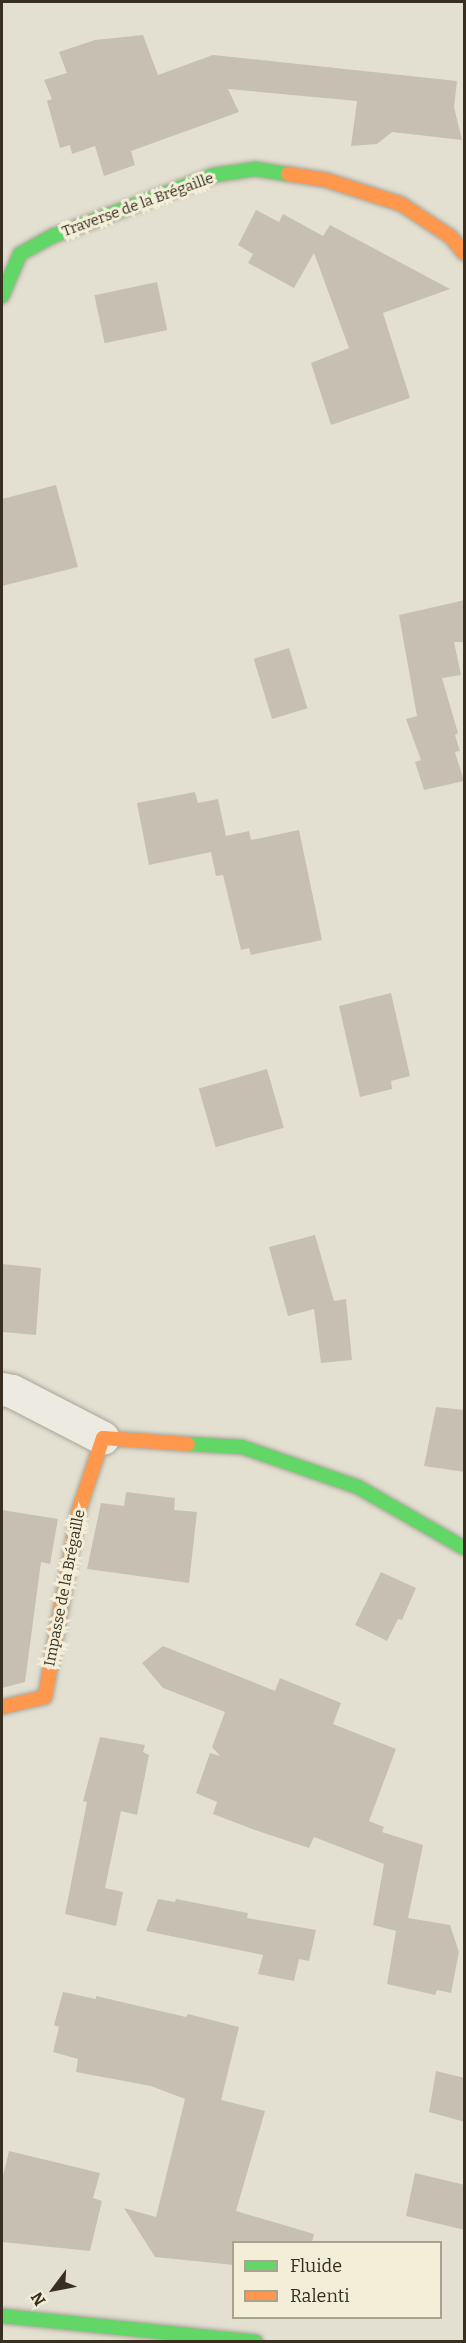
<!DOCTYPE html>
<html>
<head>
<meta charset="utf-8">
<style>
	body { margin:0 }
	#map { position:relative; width:466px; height:2343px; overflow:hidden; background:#e3e0d1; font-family:Bitter,serif }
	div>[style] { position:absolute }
	.building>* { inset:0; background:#c7c0b2; transform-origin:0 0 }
	.roads { filter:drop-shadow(0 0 2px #a9a599) drop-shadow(0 0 2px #a9a599) }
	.street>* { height:33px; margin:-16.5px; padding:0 16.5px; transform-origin:16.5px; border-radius:16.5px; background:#eceae1 }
	.fast>* { height:14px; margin:-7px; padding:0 7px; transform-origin:7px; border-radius:7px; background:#63d668 }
	.slow>* { height:14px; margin:-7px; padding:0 7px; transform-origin:7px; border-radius:7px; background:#ff974d }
	span { translate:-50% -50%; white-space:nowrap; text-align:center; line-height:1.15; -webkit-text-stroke:6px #f3eed8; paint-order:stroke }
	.street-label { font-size:15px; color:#382f21 }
	.frame { position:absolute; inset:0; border:3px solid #382f21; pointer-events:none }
	.legend { position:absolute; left:232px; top:2241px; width:210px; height:78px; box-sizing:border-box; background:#f3eed8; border:2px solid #a8a28f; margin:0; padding:8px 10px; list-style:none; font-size:18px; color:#382f21 }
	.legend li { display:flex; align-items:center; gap:12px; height:30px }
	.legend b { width:30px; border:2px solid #a8a28f }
	.north { position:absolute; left:24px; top:2259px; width:60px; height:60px; -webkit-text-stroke:4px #f3eed8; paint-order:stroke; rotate:238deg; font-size:16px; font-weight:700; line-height:24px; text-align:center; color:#382f21 }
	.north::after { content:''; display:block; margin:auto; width:21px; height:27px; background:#382f21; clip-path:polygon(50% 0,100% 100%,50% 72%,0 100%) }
</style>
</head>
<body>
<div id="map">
	<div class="building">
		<i style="clip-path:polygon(143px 35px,158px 75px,213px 55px,457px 81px,454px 107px,462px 140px,392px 132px,377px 144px,351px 146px,357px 101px,228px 89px,239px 112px,131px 151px,135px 165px,104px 176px,95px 146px,72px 154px,70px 145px,60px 148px,47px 101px,52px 99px,44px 80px,67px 73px,59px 52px,95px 40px)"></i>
		<i style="clip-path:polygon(256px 210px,279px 222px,283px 214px,323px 236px,330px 225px,450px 289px,383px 313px,410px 398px,331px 425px,311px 363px,349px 348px,314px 253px,294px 288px,248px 263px,253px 254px,238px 245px)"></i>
		<i style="left:157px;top:282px;width:49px;height:64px;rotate:78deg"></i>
		<i style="clip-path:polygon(56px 485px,78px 567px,2px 586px,2px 499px)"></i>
		<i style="clip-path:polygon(465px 600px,465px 642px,454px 642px,461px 675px,442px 678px,458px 733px,455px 735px,460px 751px,455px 752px,464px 781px,424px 790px,415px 762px,421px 760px,406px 719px,417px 716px,399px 615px)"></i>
		<i style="left:289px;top:648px;width:63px;height:37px;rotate:73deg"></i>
		<i style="clip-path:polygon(195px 792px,198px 803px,218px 799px,226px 836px,249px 831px,251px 840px,299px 830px,322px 940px,251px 955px,249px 948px,241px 950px,223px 875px,216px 876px,211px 852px,149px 865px,137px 803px)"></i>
		<i style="clip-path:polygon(391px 993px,410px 1076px,391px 1081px,392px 1089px,360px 1097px,339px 1006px)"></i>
		<i style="left:267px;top:1069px;width:61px;height:71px;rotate:74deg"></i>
		<i style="clip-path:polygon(315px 1235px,334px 1301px,346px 1299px,352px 1360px,321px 1363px,314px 1309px,288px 1316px,269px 1247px)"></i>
		<i style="clip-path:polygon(2px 1264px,41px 1268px,36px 1335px,2px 1332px)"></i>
		<i style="clip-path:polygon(436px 1407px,465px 1410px,465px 1472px,424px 1466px)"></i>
		<i style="clip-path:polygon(126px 1492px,175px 1498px,174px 1510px,197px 1512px,189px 1583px,87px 1569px,101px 1503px,124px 1506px)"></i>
		<i style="clip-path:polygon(2px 1510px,58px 1519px,50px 1564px,41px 1562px,25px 1682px,2px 1688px)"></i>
		<i style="clip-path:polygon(381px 1572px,416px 1588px,402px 1620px,398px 1619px,387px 1641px,355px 1625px)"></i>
		<i style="clip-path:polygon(163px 1646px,275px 1691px,280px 1678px,341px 1703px,333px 1724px,396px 1749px,369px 1821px,384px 1827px,382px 1832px,423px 1845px,408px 1918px,450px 1925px,459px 1952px,451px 1993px,437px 1990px,435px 1995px,387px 1984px,396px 1931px,373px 1925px,384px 1864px,314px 1837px,309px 1848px,255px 1830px,213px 1814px,217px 1802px,196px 1793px,210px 1753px,220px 1756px,212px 1747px,225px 1712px,163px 1688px,142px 1663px)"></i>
		<i style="clip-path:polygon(100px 1737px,145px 1745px,143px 1752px,149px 1755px,137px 1815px,121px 1811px,105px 1888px,123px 1892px,116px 1926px,65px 1914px,87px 1802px,83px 1801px)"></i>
		<i style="clip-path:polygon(158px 1899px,175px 1902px,176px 1899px,248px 1913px,247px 1918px,316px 1930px,309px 1961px,299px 1959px,294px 1981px,258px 1974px,263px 1955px,146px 1931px)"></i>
		<i style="clip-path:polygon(63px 1992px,96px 1999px,96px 1996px,186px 2017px,188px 2014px,239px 2027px,221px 2100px,265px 2111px,236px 2211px,314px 2234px,312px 2242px,234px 2242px,234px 2265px,155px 2257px,124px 2208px,156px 2217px,185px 2099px,151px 2086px,76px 2072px,78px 2059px,53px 2052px,59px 2027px,54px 2025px)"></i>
		<i style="clip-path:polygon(436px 2071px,465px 2078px,465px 2122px,429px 2112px)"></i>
		<i style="clip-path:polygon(9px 2151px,100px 2173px,93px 2198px,102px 2201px,90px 2251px,2px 2242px,2px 2180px)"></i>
		<i style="clip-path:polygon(415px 2173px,465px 2185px,465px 2230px,406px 2216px)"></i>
	</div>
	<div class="roads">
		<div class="street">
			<i style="left:2px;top:1389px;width:10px;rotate:11deg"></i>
			<i style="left:12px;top:1391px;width:102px;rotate:27.3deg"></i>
		</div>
		<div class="fast">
			<i style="left:2px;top:296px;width:46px;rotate:-66.8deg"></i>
			<i style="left:20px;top:254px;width:38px;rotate:-29deg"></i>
			<i style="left:53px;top:236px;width:172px;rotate:-20.8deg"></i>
			<i style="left:214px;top:175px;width:41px;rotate:-8.3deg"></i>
			<i style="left:255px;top:169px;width:33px;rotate:9deg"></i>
			<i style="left:188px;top:1444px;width:54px;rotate:3.2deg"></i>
			<i style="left:242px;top:1447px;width:123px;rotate:19deg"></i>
			<i style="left:358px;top:1487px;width:122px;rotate:29.9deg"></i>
			<i style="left:2px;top:2316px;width:255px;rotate:5.8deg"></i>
		</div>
		<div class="slow">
			<i style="left:288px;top:174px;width:38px;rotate:9deg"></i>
			<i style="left:326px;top:180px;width:79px;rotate:17.7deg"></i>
			<i style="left:401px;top:204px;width:60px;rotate:33.4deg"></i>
			<i style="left:451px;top:237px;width:21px;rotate:51deg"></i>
			<i style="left:2px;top:1707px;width:44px;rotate:-13.1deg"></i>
			<i style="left:45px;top:1697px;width:187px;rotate:-79.8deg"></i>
			<i style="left:78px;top:1513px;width:79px;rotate:-71.6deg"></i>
			<i style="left:103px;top:1438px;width:85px;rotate:4deg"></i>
		</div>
	</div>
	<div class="street-label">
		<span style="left:138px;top:205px;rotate:-20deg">Traverse de la Brégaille</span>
		<span style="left:65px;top:1588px;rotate:-79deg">Impasse de la Brégaille</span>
	</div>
	<div class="frame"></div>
	<ul class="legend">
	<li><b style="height:8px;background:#63d668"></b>Fluide</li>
	<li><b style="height:8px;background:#ff974d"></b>Ralenti</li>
	</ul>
	<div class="north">N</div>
</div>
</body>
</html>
